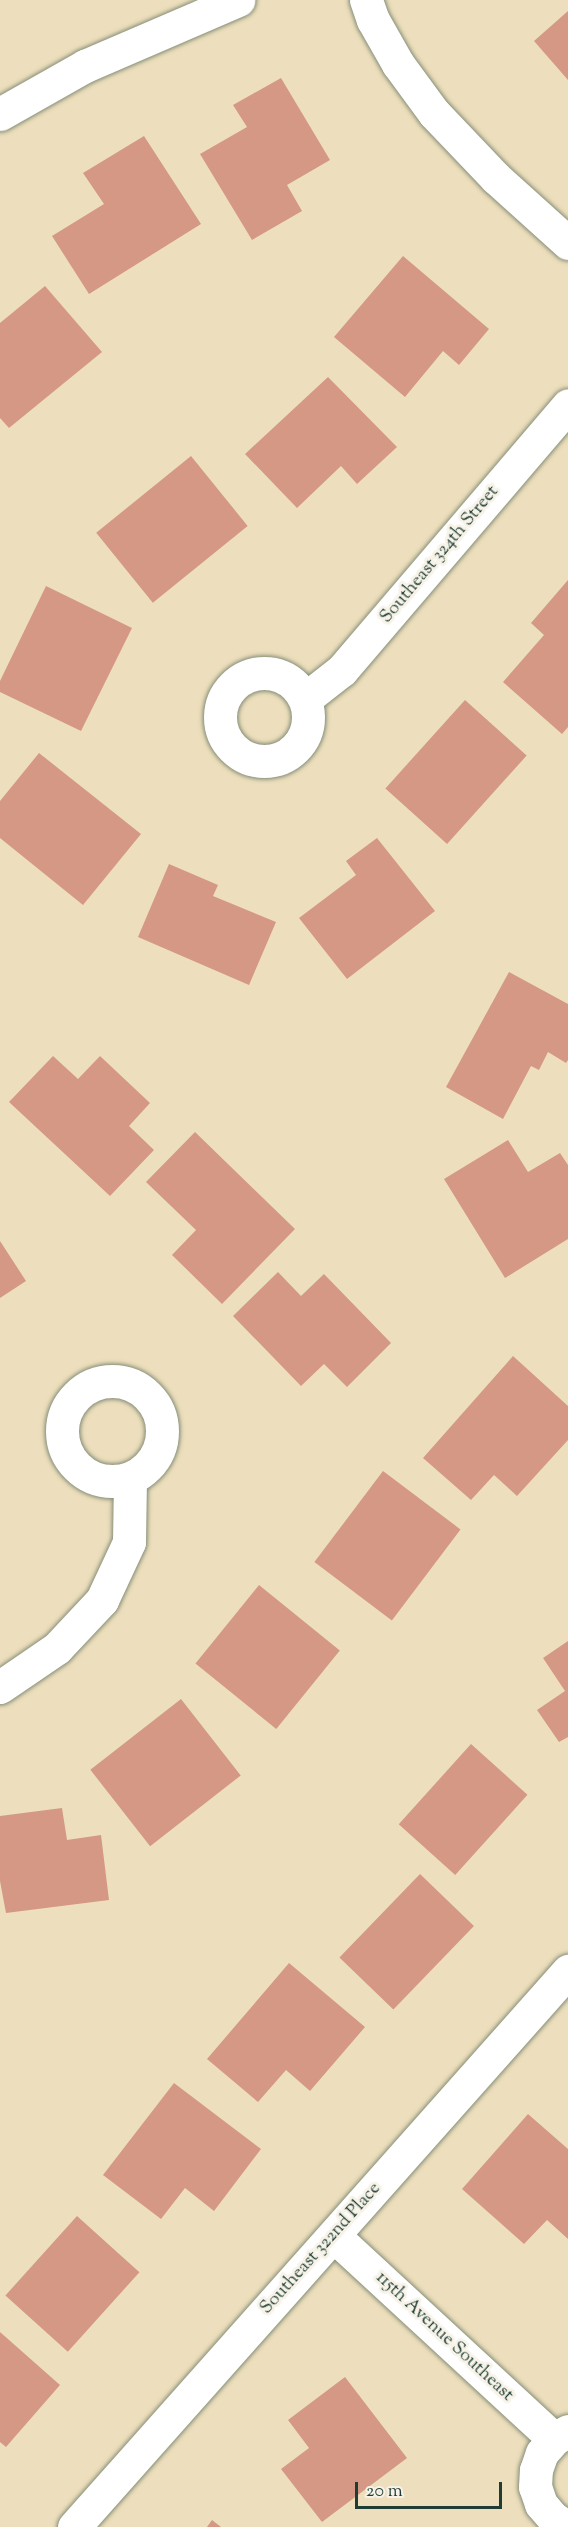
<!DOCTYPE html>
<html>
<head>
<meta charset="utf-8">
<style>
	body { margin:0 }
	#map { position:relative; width:568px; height:2527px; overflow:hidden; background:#eddfbd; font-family:"Sorts Mill Goudy",serif }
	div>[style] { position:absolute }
	.building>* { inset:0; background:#d49885; transform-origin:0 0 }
	.roads { filter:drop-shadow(0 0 2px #868e78) drop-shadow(0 0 2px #868e78) }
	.minor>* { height:33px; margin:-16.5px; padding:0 16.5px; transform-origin:16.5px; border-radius:16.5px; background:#fff }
	.minor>.ring { margin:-16.5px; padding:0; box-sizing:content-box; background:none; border:33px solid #fff; border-radius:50% }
	span { translate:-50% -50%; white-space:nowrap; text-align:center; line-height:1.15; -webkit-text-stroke:6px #f7f3e8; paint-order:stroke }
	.street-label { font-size:18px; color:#1f3d34 }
	.scale { position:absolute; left:355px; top:2482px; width:147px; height:27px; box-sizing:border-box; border:3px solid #1f3d34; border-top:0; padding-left:8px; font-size:18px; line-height:21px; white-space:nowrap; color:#1f3d34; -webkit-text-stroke:4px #f7f3e8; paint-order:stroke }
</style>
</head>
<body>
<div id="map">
	<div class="building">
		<i style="clip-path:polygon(568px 11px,568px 80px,534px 41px)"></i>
		<i style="clip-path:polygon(281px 78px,330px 160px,287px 185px,302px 211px,252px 240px,200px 154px,247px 127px,233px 105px)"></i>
		<i style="clip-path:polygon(144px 136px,201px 224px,89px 294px,52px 236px,104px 204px,83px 173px)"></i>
		<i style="clip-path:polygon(403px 256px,489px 329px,459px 365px,443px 351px,405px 397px,334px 337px)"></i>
		<i style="clip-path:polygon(45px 286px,102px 352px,9px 428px,0 418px,0 323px)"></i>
		<i style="clip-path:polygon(328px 377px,397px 447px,357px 484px,341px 466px,297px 508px,245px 454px)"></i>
		<i style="left:191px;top:456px;width:90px;height:122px;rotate:51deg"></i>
		<i style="clip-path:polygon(568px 580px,568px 727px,562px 734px,503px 682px,544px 635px,531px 623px)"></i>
		<i style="clip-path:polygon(46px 586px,132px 628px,81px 731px,0 692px,0 681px)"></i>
		<i style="left:465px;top:700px;width:83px;height:119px;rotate:42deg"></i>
		<i style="clip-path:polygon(39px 753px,141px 834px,83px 905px,0 838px,0 801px)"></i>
		<i style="clip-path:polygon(377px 838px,435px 911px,347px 979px,299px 918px,356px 875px,346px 861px)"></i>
		<i style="clip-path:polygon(169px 864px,218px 885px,213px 896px,276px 922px,249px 985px,138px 937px)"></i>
		<i style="clip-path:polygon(509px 972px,568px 1004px,568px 1060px,566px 1063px,548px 1052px,539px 1070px,531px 1066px,503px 1119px,446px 1087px)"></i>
		<i style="clip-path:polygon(53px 1056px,78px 1079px,100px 1056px,150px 1103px,129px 1126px,154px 1150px,110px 1196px,9px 1102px)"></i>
		<i style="clip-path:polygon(195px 1132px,295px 1229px,222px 1304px,172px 1255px,196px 1230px,146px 1182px)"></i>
		<i style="clip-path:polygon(508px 1140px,528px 1172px,560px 1153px,568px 1165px,568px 1239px,505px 1278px,444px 1179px)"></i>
		<i style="clip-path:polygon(0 1241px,26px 1281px,0 1298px)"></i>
		<i style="clip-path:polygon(278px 1272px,301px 1296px,324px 1274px,391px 1343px,347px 1387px,324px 1364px,301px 1386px,233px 1316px)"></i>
		<i style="clip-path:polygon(513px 1356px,568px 1406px,568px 1440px,517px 1496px,494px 1475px,471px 1500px,423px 1458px)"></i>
		<i style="left:383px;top:1471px;width:97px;height:114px;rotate:37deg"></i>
		<i style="left:259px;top:1585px;width:104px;height:101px;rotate:39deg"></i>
		<i style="clip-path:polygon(568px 1641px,568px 1737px,559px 1742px,537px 1710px,565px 1691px,543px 1658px)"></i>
		<i style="left:181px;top:1699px;width:97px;height:115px;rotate:52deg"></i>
		<i style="left:471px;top:1744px;width:76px;height:108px;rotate:42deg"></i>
		<i style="clip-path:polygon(62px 1808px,67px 1840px,101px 1835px,109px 1900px,6px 1913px,0 1881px,0 1816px)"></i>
		<i style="left:420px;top:1874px;width:75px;height:116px;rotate:44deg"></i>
		<i style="clip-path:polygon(289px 1963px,365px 2027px,310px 2091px,286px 2070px,258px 2102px,207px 2059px)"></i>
		<i style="clip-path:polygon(174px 2083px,261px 2149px,214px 2211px,185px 2188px,161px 2219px,103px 2175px)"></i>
		<i style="clip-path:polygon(528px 2114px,568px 2149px,568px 2239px,547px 2220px,524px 2244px,462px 2189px)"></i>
		<i style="left:77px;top:2216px;width:84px;height:107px;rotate:42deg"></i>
		<i style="clip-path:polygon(0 2332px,60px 2385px,6px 2447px,0 2442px)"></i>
		<i style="clip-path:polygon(345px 2377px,407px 2458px,322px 2522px,281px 2469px,309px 2448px,288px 2420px)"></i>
		<i style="clip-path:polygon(212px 2520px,221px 2527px,207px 2527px)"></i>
	</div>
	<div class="roads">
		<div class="minor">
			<i style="left:366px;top:0;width:21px;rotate:71deg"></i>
			<i style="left:373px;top:20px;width:51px;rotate:60.4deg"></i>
			<i style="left:398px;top:64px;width:61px;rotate:53.7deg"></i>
			<i style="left:434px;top:113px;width:90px;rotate:46.4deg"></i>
			<i style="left:496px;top:178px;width:97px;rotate:42.1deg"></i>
			<i style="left:0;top:114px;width:98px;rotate:-29.5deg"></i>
			<i style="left:85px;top:66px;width:167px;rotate:-23.3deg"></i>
			<i class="ring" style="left:220px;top:673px;width:55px;height:55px"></i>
			<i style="left:305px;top:699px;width:47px;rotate:-38.1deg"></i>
			<i style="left:342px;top:670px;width:348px;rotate:-49.5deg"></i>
			<i class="ring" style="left:62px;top:1381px;width:67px;height:67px"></i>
			<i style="left:0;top:1687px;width:69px;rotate:-34.4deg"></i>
			<i style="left:57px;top:1648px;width:66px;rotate:-46.8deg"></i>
			<i style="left:102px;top:1600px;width:64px;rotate:-65deg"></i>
			<i style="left:129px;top:1542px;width:64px;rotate:-89.1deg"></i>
			<i style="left:334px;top:2236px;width:299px;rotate:42.7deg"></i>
			<i style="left:74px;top:2527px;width:744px;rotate:-48.38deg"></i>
			<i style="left:567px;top:2527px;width:17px;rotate:-147deg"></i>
			<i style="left:553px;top:2518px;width:18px;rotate:-131deg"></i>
			<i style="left:541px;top:2504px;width:18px;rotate:-109deg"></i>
			<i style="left:535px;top:2487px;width:17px;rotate:-87deg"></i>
			<i style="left:536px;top:2470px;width:18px;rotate:-71deg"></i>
			<i style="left:542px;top:2453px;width:18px;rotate:-49deg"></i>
			<i style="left:554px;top:2439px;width:16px;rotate:-30deg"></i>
		</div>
	</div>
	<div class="street-label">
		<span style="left:440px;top:555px;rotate:-50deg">Southeast 324th Street</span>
		<span style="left:321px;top:2249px;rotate:-48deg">Southeast 322nd Place</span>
		<span style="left:444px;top:2337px;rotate:43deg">115th Avenue Southeast</span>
	</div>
	<div class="scale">20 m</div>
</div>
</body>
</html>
